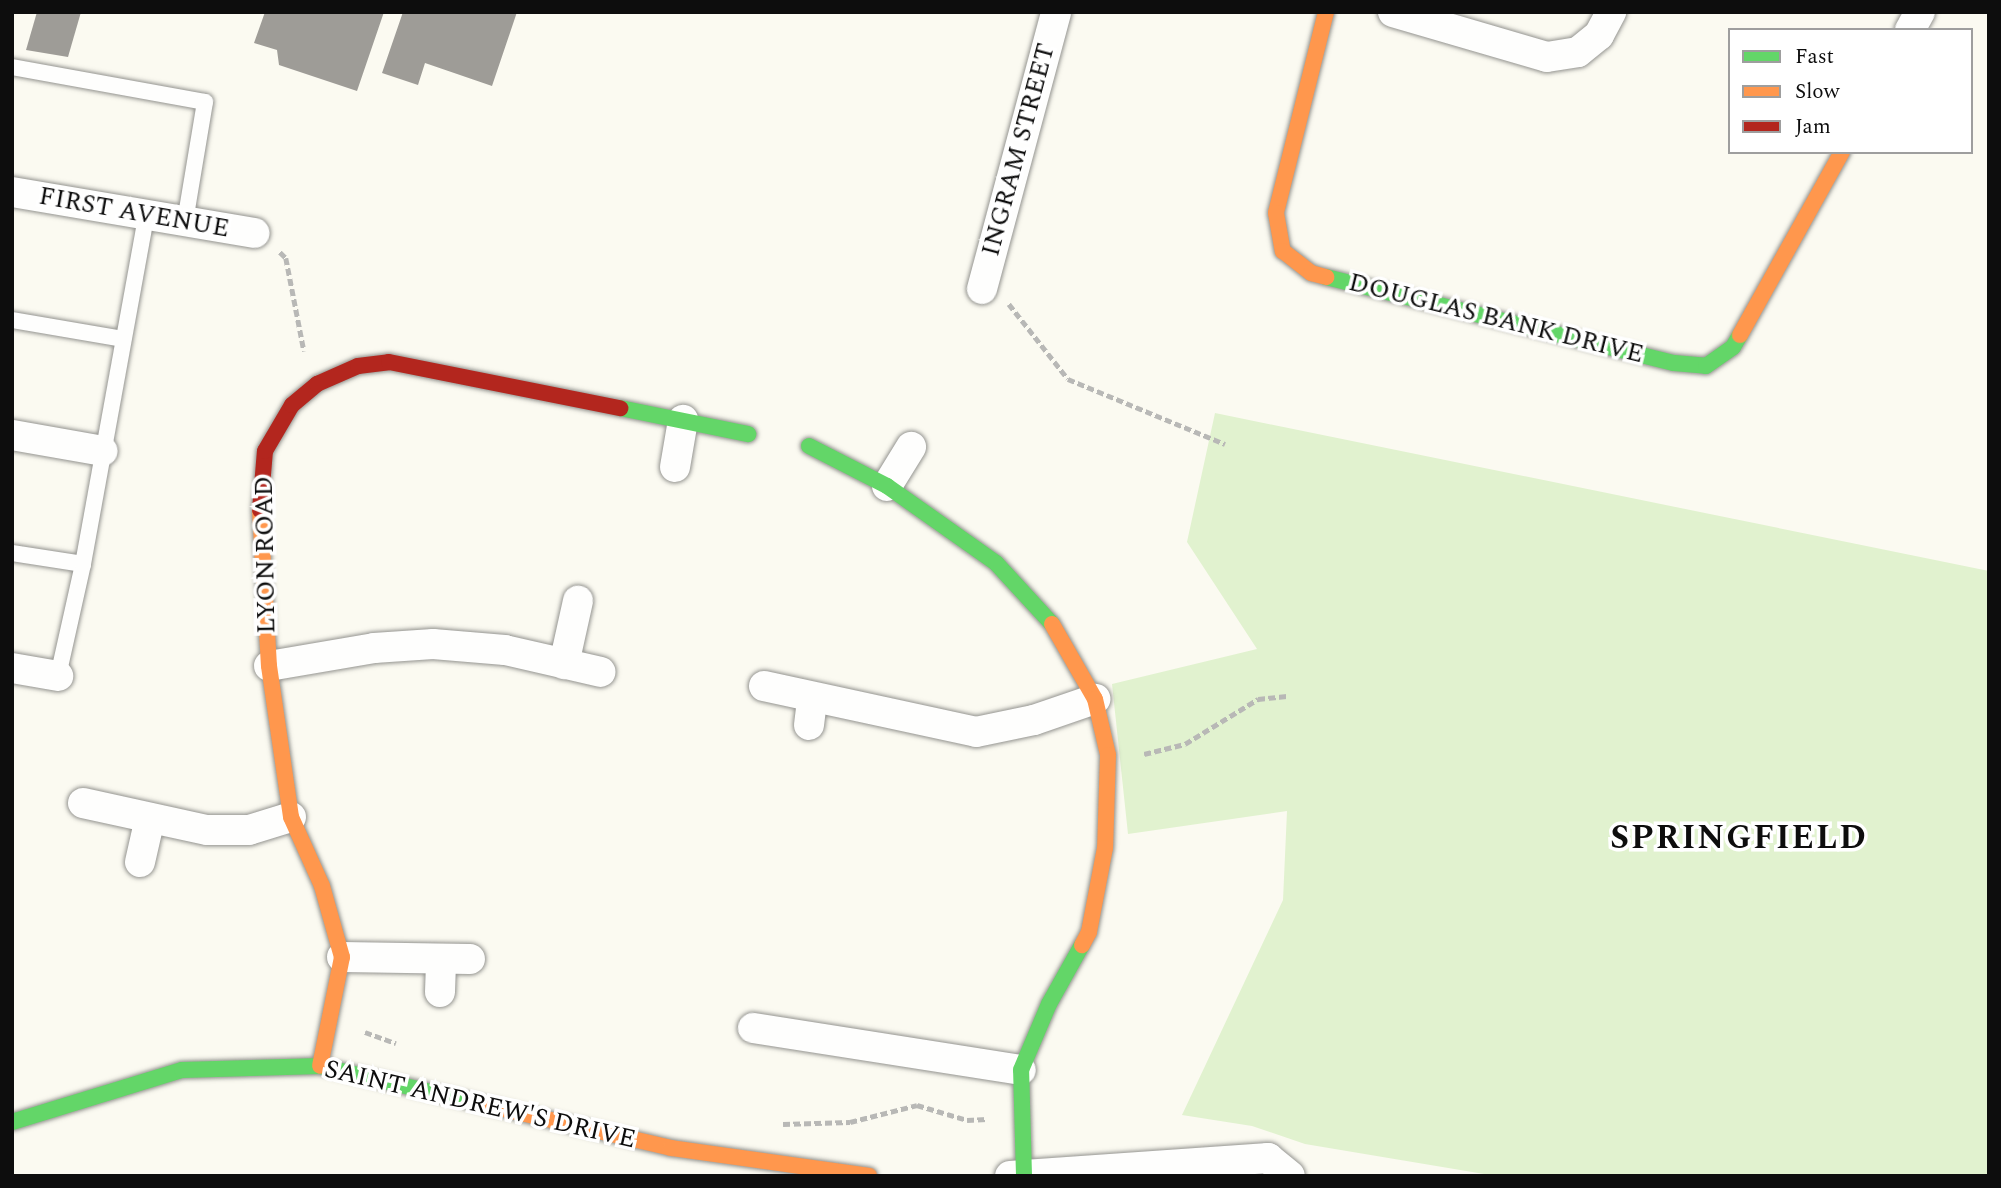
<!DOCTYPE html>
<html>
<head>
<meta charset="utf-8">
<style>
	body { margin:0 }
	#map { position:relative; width:2001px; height:1188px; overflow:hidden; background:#fbfaf1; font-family:Spectral,serif }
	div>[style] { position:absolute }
	.green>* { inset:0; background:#e1f2cf }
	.building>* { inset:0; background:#9e9c97 }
	.path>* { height:4.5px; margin-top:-2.25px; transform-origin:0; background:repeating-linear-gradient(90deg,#b8b8b6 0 7px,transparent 0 10.5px) }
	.roads { filter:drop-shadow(0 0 2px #949490) drop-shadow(0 0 2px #949490) }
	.lane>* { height:16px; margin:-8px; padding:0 8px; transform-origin:8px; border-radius:8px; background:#fefefd }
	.street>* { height:30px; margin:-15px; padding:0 15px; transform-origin:15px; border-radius:15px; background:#fefefd }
	.fast>* { height:16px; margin:-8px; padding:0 8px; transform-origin:8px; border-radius:8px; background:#63d668 }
	.slow>* { height:16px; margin:-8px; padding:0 8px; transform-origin:8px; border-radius:8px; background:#ff974d }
	.jam>* { height:16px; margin:-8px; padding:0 8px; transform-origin:8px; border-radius:8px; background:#b3261e }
	span { translate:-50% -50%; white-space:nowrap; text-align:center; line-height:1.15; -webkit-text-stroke:7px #fff; paint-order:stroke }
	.street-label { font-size:26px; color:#0d0d0d }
	.district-label { font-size:33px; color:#0d0d0d; font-weight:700; letter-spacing:2px }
	.frame { position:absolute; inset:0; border:14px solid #0d0d0d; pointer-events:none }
	.legend { position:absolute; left:1728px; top:28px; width:245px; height:126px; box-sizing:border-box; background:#fff; border:2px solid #9e9e9e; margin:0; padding:9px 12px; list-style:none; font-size:21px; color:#0d0d0d }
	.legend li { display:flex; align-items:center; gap:14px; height:35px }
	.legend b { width:35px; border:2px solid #9e9e9e }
</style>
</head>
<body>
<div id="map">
	<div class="green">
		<i style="clip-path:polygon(1215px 413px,1989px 571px,1989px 1176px,1496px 1176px,1305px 1144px,1252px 1126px,1182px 1115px,1283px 900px,1287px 811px,1128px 834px,1112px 684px,1257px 649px,1187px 542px)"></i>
	</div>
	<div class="building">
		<i style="clip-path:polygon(37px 12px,81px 12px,68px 57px,26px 50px)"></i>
		<i style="clip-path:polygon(265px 12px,384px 12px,357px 91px,279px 65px,277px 50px,254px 43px)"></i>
		<i style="clip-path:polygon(403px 12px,517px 12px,492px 86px,425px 63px,418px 85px,382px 73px)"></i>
	</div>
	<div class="path">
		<i style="left:280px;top:252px;width:8px;rotate:45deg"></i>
		<i style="left:286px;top:258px;width:95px;rotate:79deg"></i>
		<i style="left:1009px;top:304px;width:95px;rotate:51.8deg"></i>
		<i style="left:1068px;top:379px;width:170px;rotate:22.5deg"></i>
		<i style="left:1144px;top:754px;width:42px;rotate:-13.7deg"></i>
		<i style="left:1185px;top:744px;width:86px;rotate:-31.7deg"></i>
		<i style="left:1258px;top:699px;width:29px;rotate:-6deg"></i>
		<i style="left:365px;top:1032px;width:33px;rotate:20deg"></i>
		<i style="left:783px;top:1124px;width:67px;rotate:-1.7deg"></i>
		<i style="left:850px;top:1122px;width:69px;rotate:-14.2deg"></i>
		<i style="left:917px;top:1105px;width:52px;rotate:16.7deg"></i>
		<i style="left:967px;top:1120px;width:20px;rotate:-3deg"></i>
	</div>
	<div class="roads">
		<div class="lane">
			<i style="left:12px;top:67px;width:196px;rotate:10.3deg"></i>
			<i style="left:205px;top:102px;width:122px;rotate:99.5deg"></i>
			<i style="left:12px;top:320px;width:113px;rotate:9.7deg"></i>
			<i style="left:12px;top:553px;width:72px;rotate:8.8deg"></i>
			<i style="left:58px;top:676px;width:115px;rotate:-77.4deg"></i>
			<i style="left:83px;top:564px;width:354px;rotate:-79.7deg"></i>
		</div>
		<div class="street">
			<i style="left:1393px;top:12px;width:160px;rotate:16.3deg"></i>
			<i style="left:1547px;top:57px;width:31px;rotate:-9deg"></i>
			<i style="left:1578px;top:52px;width:27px;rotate:-39deg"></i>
			<i style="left:1599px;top:35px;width:26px;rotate:-62deg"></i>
			<i style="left:1910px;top:30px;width:21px;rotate:-61deg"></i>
			<i style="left:12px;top:192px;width:246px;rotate:9.6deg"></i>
			<i style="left:982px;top:289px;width:287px;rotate:-75deg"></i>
			<i style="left:12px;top:435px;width:92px;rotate:10deg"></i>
			<i style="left:675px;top:467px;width:48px;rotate:-80.3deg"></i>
			<i style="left:887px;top:486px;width:46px;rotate:-58.4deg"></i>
			<i style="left:564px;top:664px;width:65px;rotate:-77.5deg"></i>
			<i style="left:269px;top:666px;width:107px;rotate:-9.7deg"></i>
			<i style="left:374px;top:648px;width:59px;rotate:-3.9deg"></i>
			<i style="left:433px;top:644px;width:72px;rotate:4.8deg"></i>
			<i style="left:505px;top:650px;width:98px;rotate:12.9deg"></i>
			<i style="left:12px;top:668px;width:47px;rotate:9.9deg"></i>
			<i style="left:764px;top:686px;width:217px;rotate:12.2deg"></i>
			<i style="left:976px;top:732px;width:59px;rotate:-11.7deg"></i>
			<i style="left:1034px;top:720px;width:65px;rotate:-19deg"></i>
			<i style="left:809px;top:725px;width:26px;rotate:-83deg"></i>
			<i style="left:83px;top:803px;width:127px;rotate:12.3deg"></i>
			<i style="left:207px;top:830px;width:42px"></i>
			<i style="left:249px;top:830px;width:44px;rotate:-17.2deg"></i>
			<i style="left:140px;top:862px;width:45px;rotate:-77.2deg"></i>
			<i style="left:342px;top:957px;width:128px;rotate:0.9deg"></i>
			<i style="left:440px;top:992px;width:31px;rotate:-88deg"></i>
			<i style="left:753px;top:1028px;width:271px;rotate:8.9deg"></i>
			<i style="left:1010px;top:1176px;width:259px;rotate:-4deg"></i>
			<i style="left:1268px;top:1158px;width:28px;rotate:39deg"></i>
		</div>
		<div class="fast">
			<i style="left:1326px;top:277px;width:358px;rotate:13.9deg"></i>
			<i style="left:1674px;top:363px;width:32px;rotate:5deg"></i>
			<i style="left:1706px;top:366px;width:33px;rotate:-35deg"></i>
			<i style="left:1733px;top:347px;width:14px;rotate:-60deg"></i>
			<i style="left:620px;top:408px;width:131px;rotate:11.5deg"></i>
			<i style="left:809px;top:446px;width:88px;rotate:27.1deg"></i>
			<i style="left:887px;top:486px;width:133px;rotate:35.2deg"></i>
			<i style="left:996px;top:563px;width:83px;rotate:47.4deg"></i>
			<i style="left:12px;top:1122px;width:178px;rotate:-17deg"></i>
			<i style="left:182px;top:1070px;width:138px;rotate:-1.7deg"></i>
			<i style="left:320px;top:1066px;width:176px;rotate:13.2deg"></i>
			<i style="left:1024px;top:1175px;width:105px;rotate:-91.6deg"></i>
			<i style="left:1021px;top:1070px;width:72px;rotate:-67deg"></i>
			<i style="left:1049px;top:1004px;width:68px;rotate:-60.8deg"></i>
		</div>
		<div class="slow">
			<i style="left:1326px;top:12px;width:207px;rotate:104deg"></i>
			<i style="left:1276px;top:213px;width:39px;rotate:80deg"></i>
			<i style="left:1283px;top:251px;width:36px;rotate:38deg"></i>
			<i style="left:1311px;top:273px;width:16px;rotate:15deg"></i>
			<i style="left:1740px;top:335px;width:210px;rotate:-60.9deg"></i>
			<i style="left:260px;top:510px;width:156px;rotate:86.7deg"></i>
			<i style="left:269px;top:666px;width:153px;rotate:81.7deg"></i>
			<i style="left:291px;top:817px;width:76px;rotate:65.8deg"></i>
			<i style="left:322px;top:886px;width:74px;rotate:74.3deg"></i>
			<i style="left:342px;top:957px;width:111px;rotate:101.4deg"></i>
			<i style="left:1052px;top:624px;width:86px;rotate:60.2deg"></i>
			<i style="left:1095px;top:699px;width:57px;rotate:76.9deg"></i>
			<i style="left:1108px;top:755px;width:93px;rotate:91.8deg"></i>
			<i style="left:1105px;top:848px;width:86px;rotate:100.8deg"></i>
			<i style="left:1089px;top:932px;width:15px;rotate:118deg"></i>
			<i style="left:491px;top:1106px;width:185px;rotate:13.1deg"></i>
			<i style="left:671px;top:1148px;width:200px;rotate:8deg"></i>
		</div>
		<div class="jam">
			<i style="left:260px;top:510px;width:59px;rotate:-85.2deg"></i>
			<i style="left:265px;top:451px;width:53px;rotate:-59.6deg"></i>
			<i style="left:292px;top:405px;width:33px;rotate:-40deg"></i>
			<i style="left:317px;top:384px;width:45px;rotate:-23.7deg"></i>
			<i style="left:358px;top:366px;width:31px;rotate:-7deg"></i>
			<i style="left:389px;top:362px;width:236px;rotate:11.3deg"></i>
		</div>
	</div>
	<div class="street-label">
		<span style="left:1019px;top:150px;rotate:-75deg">INGRAM STREET</span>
		<span style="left:134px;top:213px;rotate:10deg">FIRST AVENUE</span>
		<span style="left:1496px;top:319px;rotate:14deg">DOUGLAS BANK DRIVE</span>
		<span style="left:266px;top:555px;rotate:-91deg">LYON ROAD</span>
		<span style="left:480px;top:1105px;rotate:13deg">SAINT ANDREW'S DRIVE</span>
	</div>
	<div class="district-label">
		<span style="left:1739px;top:839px">SPRINGFIELD</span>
	</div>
	<div class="frame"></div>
	<ul class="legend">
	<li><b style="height:9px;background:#63d668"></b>Fast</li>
	<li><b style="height:9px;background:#ff974d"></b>Slow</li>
	<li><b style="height:9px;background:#b3261e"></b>Jam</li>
	</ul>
</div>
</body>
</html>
